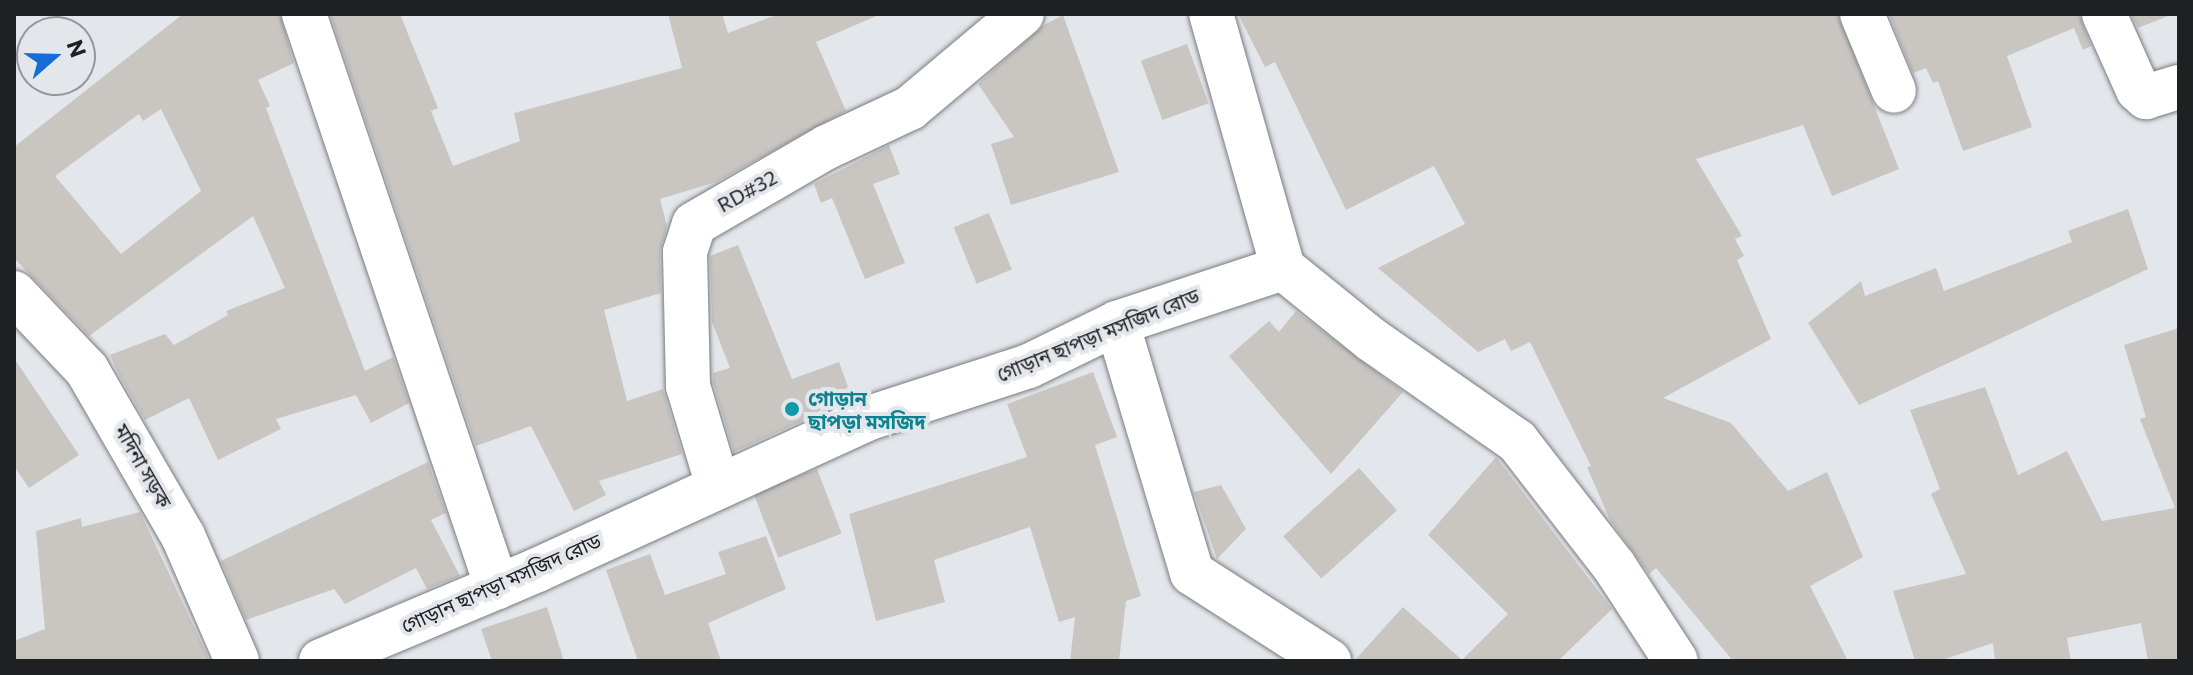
<!DOCTYPE html>
<html>
<head>
<meta charset="utf-8">
<style>
	body { margin:0 }
	#map { position:relative; width:2193px; height:675px; overflow:hidden; background:#e3e6ea; font-family:Commissioner,"Noto Sans Bengali",sans-serif }
	div>[style] { position:absolute }
	.building>* { inset:0; background:#c9c6c2; transform-origin:0 0 }
	.roads { filter:drop-shadow(0 0 2px #797d80) drop-shadow(0 0 2px #797d80) }
	.minor>* { height:44px; margin:-22px; padding:0 22px; transform-origin:22px; border-radius:22px; background:#fff }
	.dots>* { width:22px; height:22px; translate:-50% -50%; box-sizing:border-box; border:4px solid #e3e6ea; border-radius:50% }
	span { translate:-50% -50%; white-space:nowrap; text-align:center; line-height:1.15; -webkit-text-stroke:8px #e3e6ea; paint-order:stroke }
	.street-label { font-size:20px; color:#1f2022 }
	.culture-label { font-size:20px; color:#0d838f; font-weight:700 }
	.left { translate:0 -50%; text-align:left }
	.frame { position:absolute; inset:0; border:16px solid #1f2022; pointer-events:none }
	.north { position:absolute; left:16px; top:16px; width:80px; height:80px; box-sizing:border-box; background:#e3e6ea; border:2px solid #95979a; border-radius:50%; rotate:70deg; font-size:22px; font-weight:700; line-height:32px; text-align:center; color:#1f2022 }
	.north::after { content:''; display:block; margin:auto; width:28px; height:36px; background:#166dd6; clip-path:polygon(50% 0,100% 100%,50% 72%,0 100%) }
</style>
</head>
<body>
<div id="map">
	<div class="building">
		<i style="clip-path:polygon(evenodd,183px 14px,280px 14px,294px 63px,258px 80px,270px 106px,266px 108px,365px 371px,393px 357px,409px 403px,371px 423px,356px 395px,276px 419px,281px 429px,218px 460px,189px 398px,145px 420px,118px 373px,110px 355px,165px 334px,174px 345px,228px 315px,226px 311px,285px 288px,253px 216px,89px 336px,14px 258px,14px 147px,183px 14px,161px 109px,201px 191px,121px 254px,55px 176px,139px 114px,143px 121px,161px 109px)"></i>
		<i style="clip-path:polygon(330px 14px,400px 14px,438px 108px,431px 111px,453px 166px,520px 141px,514px 113px,682px 68px,668px 14px,722px 14px,728px 33px,779px 14px,881px 14px,816px 42px,846px 111px,716px 182px,660px 199px,667px 226px,660px 252px,661px 293px,604px 310px,627px 401px,663px 389px,682px 454px,599px 481px,606px 495px,574px 511px,531px 426px,476px 446px)"></i>
		<i style="clip-path:polygon(1238px 14px,1838px 14px,1899px 169px,1832px 196px,1803px 125px,1696px 159px,1742px 236px,1735px 239px,1744px 256px,1737px 260px,1771px 339px,1663px 398px,1731px 423px,1788px 491px,1827px 472px,1863px 557px,1810px 586px,1848px 661px,1733px 661px,1656px 568px,1649px 574px,1610px 520px,1587px 467px,1591px 466px,1530px 342px,1511px 351px,1505px 339px,1478px 352px,1378px 268px,1465px 224px,1434px 166px,1346px 210px,1275px 62px,1265px 67px)"></i>
		<i style="clip-path:polygon(1889px 14px,2079px 14px,2091px 46px,2083px 50px,2074px 28px,2007px 56px,2032px 127px,1963px 151px,1938px 81px,1933px 83px,1926px 68px,1913px 73px)"></i>
		<i style="clip-path:polygon(2131px 14px,2168px 14px,2168px 16px,2138px 28px)"></i>
		<i style="clip-path:polygon(1063px 15px,1119px 172px,1011px 205px,991px 144px,1014px 137px,978px 84px,1044px 25px)"></i>
		<i style="left:1187px;top:44px;width:63px;height:49px;rotate:70deg"></i>
		<i style="clip-path:polygon(889px 145px,900px 174px,873px 184px,905px 263px,865px 279px,832px 198px,821px 203px,814px 184px)"></i>
		<i style="clip-path:polygon(2128px 209px,2148px 269px,1859px 405px,1808px 323px,1861px 281px,1865px 296px,1936px 268px,1944px 291px,2072px 242px,2068px 231px)"></i>
		<i style="left:989px;top:213px;width:61px;height:38px;rotate:68deg"></i>
		<i style="clip-path:polygon(738px 245px,792px 379px,839px 362px,852px 398px,734px 452px,713px 382px,713px 373px,730px 368px,712px 322px,710px 256px)"></i>
		<i style="clip-path:polygon(1296px 311px,1403px 392px,1331px 474px,1229px 356px,1269px 321px,1279px 332px)"></i>
		<i style="clip-path:polygon(2179px 328px,2179px 661px,2148px 661px,2141px 623px,2067px 638px,2071px 661px,1995px 661px,1993px 643px,1939px 661px,1915px 661px,1893px 591px,1966px 574px,1931px 494px,1940px 489px,1910px 410px,1985px 387px,2018px 475px,2067px 451px,2102px 521px,2175px 508px,2140px 419px,2146px 417px,2124px 345px)"></i>
		<i style="clip-path:polygon(14px 358px,79px 455px,29px 488px,14px 466px)"></i>
		<i style="clip-path:polygon(1093px 372px,1117px 437px,1095px 445px,1141px 596px,1126px 601px,1119px 661px,1070px 661px,1075px 617px,1059px 622px,1030px 527px,934px 560px,945px 602px,876px 621px,849px 514px,1027px 457px,1007px 404px)"></i>
		<i style="clip-path:polygon(1496px 457px,1612px 609px,1558px 661px,1354px 661px,1403px 607px,1462px 660px,1508px 614px,1428px 535px)"></i>
		<i style="clip-path:polygon(428px 462px,446px 513px,431px 520px,460px 576px,427px 589px,416px 568px,345px 604px,334px 589px,246px 620px,221px 561px)"></i>
		<i style="left:1359px;top:468px;width:57px;height:102px;rotate:48deg"></i>
		<i style="left:817px;top:469px;width:69px;height:68px;rotate:69deg"></i>
		<i style="clip-path:polygon(1221px 485px,1246px 529px,1217px 559px,1194px 492px)"></i>
		<i style="clip-path:polygon(140px 512px,210px 661px,14px 661px,14px 641px,45px 629px,36px 531px,81px 518px,82px 527px)"></i>
		<i style="clip-path:polygon(766px 536px,786px 589px,708px 623px,721px 661px,638px 661px,606px 570px,650px 554px,665px 595px,726px 574px,718px 552px)"></i>
		<i style="clip-path:polygon(547px 607px,564px 661px,492px 661px,481px 629px)"></i>
	</div>
	<div class="roads">
		<div class="minor">
			<i style="left:304px;top:14px;width:605px;rotate:71.39deg"></i>
			<i style="left:1862px;top:14px;width:83px;rotate:67.4deg"></i>
			<i style="left:2104px;top:14px;width:83px;rotate:65.9deg"></i>
			<i style="left:2138px;top:90px;width:11px;rotate:41deg"></i>
			<i style="left:2146px;top:97px;width:34px;rotate:-17deg"></i>
			<i style="left:1283px;top:268px;width:114px;rotate:39deg"></i>
			<i style="left:1372px;top:340px;width:177px;rotate:34.9deg"></i>
			<i style="left:1517px;top:441px;width:158px;rotate:52.2deg"></i>
			<i style="left:1614px;top:566px;width:113px;rotate:56.9deg"></i>
			<i style="left:14px;top:293px;width:106px;rotate:46.5deg"></i>
			<i style="left:87px;top:370px;width:192px;rotate:60deg"></i>
			<i style="left:183px;top:536px;width:136px;rotate:66.6deg"></i>
			<i style="left:1117px;top:323px;width:261px;rotate:73.3deg"></i>
			<i style="left:1192px;top:573px;width:163px;rotate:32.7deg"></i>
			<i style="left:718px;top:486px;width:104px;rotate:-106.7deg"></i>
			<i style="left:688px;top:386px;width:134px;rotate:-91.3deg"></i>
			<i style="left:685px;top:252px;width:29px;rotate:-72deg"></i>
			<i style="left:694px;top:224px;width:154px;rotate:-30.1deg"></i>
			<i style="left:827px;top:147px;width:92px;rotate:-25.2deg"></i>
			<i style="left:910px;top:108px;width:146px;rotate:-40deg"></i>
			<i style="left:321px;top:661px;width:234px;rotate:-22.8deg"></i>
			<i style="left:537px;top:570px;width:365px;rotate:-24.6deg"></i>
			<i style="left:869px;top:418px;width:168px;rotate:-18deg"></i>
			<i style="left:1029px;top:366px;width:98px;rotate:-26deg"></i>
			<i style="left:1117px;top:323px;width:175px;rotate:-18.3deg"></i>
			<i style="left:1283px;top:268px;width:264px;rotate:-105.8deg"></i>
		</div>
	</div>
	<div class="dots">
		<i style="left:792px;top:409px;background:#0f9aa8"></i>
	</div>
	<div class="street-label">
		<span style="left:747px;top:191px;rotate:-29deg">RD#32</span>
		<span style="left:1098px;top:335px;rotate:-22deg">গোড়ান ছাপড়া মসজিদ রোড</span>
		<span style="left:143px;top:466px;rotate:60deg">মদিনা সড়ক</span>
		<span style="left:501px;top:583px;rotate:-24deg">গোড়ান ছাপড়া মসজিদ রোড</span>
	</div>
	<div class="culture-label">
		<span class="left" style="left:808px;top:410px">গোড়ান<br>ছাপড়া মসজিদ</span>
	</div>
	<div class="frame"></div>
	<div class="north">N</div>
</div>
</body>
</html>
